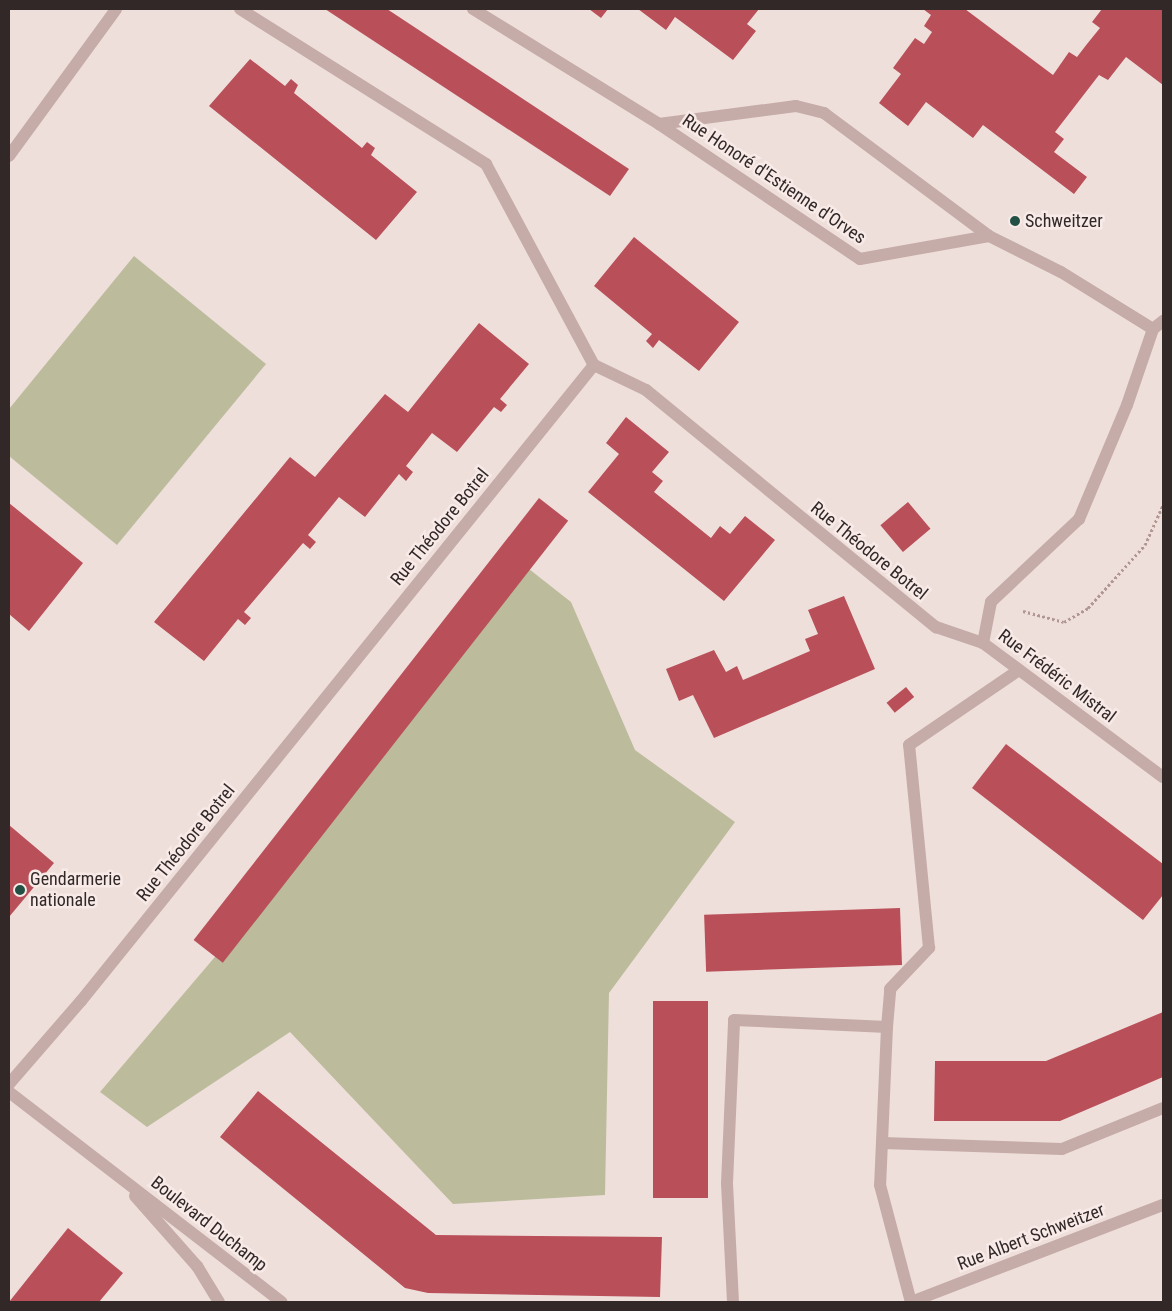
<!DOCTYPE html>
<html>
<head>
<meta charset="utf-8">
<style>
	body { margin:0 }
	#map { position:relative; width:1172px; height:1311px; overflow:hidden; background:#efdfdb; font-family:"Roboto Condensed",sans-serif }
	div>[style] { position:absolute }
	.green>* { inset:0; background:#bcbc9d }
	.building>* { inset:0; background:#b94f59; transform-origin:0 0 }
	.path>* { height:3px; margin-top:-1.5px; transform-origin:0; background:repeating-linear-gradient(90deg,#b19693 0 2.5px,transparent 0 5px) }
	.lane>* { height:12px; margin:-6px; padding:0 6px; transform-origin:6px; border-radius:6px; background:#c5aca9 }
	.street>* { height:12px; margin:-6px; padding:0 6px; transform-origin:6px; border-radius:6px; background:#c5aca9 }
	.dots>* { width:14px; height:14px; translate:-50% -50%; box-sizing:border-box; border:2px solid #f7eae7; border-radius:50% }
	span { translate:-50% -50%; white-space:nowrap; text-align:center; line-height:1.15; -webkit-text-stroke:5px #f7eae7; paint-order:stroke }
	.street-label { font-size:18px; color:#332828 }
	.poi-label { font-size:18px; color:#332828 }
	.left { translate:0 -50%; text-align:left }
	.frame { position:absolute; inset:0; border:10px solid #332828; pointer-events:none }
</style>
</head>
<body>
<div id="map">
	<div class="green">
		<i style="clip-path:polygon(134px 256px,266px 364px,117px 545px,9px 456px,9px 409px)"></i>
		<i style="clip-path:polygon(529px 569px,571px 602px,635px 750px,735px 822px,609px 993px,605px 1195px,453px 1204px,290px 1032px,147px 1127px,100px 1092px,214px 958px)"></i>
	</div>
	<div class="building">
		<i style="clip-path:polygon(325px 9px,387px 9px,629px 169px,610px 196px)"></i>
		<i style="clip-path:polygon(589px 9px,608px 9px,601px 18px)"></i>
		<i style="clip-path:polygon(638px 9px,759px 9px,747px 24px,756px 31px,733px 60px,675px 17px,666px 30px)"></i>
		<i style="clip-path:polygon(923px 9px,965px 9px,1053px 75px,1069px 52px,1077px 57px,1087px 44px,1100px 28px,1092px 22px,1102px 9px,1163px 9px,1163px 85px,1126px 57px,1108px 80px,1099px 75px,1055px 132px,1064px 139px,1054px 152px,1087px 177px,1074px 194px,983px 125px,973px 138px,926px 102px,908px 126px,879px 103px,901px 74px,893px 68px,915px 38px,924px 44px,932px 32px,924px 26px,931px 15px)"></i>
		<i style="clip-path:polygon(250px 59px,285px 86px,291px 79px,298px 85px,294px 93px,362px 148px,367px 142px,375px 148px,371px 155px,417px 192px,376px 240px,209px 106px)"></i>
		<i style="clip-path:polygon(634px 237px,739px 322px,699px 371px,659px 340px,653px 348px,646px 341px,652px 334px,594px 286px)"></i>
		<i style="clip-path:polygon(479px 323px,529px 364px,500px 399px,507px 405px,501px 412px,494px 407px,457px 452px,432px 433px,406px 466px,413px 472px,406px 481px,399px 474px,365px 517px,339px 497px,308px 535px,316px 542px,310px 549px,303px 543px,244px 612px,251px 618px,245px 625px,238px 619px,204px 661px,154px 622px,290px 457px,315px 477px,385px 394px,408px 412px)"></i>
		<i style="clip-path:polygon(626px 417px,669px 452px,652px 472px,663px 481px,654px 492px,711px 538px,720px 526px,730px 534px,745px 516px,775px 540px,724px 601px,588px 492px,619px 454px,606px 443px)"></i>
		<i style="left:539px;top:498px;width:37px;height:561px;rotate:38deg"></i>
		<i style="left:908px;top:502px;width:35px;height:36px;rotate:50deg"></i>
		<i style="clip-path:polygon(9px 503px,83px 563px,29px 631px,9px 614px)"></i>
		<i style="clip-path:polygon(844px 596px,875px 669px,714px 738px,693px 695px,679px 701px,666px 669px,714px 650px,726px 672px,737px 666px,743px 680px,810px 651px,805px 639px,818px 634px,808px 610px)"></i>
		<i style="left:906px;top:687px;width:13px;height:25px;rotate:51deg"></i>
		<i style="clip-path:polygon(1006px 744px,1163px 864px,1163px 895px,1143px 920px,972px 788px)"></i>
		<i style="clip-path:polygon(9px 825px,54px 863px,9px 917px)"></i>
		<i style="left:900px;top:908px;width:57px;height:196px;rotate:88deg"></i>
		<i style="left:653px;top:1001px;width:55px;height:197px"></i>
		<i style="clip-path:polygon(1163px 1012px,1163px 1077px,1060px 1121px,934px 1121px,935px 1061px,1046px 1061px)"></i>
		<i style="clip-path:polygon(258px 1091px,436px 1235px,662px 1237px,660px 1297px,428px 1293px,405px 1288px,220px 1137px)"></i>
		<i style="clip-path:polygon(68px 1228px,123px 1273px,99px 1302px,9px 1302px)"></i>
	</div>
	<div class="path">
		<i style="left:1023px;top:611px;width:42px;rotate:15deg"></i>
		<i style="left:1064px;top:622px;width:28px;rotate:-30deg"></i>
		<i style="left:1088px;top:608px;width:85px;rotate:-47.9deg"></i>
		<i style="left:1145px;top:545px;width:44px;rotate:-65.8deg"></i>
	</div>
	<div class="lane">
		<i style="left:240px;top:9px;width:291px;rotate:32.2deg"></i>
		<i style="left:486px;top:164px;width:228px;rotate:61.8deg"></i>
		<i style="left:659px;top:124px;width:138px;rotate:-7.5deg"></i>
		<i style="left:796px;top:106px;width:29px;rotate:14deg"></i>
		<i style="left:824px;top:113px;width:206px;rotate:36.7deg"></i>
		<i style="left:9px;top:156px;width:182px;rotate:-53.9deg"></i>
		<i style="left:9px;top:1084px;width:110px;rotate:-49.1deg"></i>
		<i style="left:81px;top:1001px;width:817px;rotate:-51.11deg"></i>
		<i style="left:594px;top:365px;width:58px;rotate:25.7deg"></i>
		<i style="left:646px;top:390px;width:375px;rotate:39.3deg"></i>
		<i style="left:936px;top:627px;width:50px;rotate:18.8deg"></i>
		<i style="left:883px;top:1143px;width:179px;rotate:1.9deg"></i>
		<i style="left:1062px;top:1149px;width:109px;rotate:-22.1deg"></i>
		<i style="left:733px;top:1302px;width:119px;rotate:-92.9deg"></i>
		<i style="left:727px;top:1183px;width:163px;rotate:-87.5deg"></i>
		<i style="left:734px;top:1020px;width:153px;rotate:2.6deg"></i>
		<i style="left:887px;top:1027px;width:158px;rotate:92.5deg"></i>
		<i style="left:880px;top:1185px;width:121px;rotate:75.2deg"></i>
	</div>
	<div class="street">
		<i style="left:473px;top:9px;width:219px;rotate:31.7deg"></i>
		<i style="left:659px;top:124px;width:242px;rotate:33.9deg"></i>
		<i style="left:860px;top:259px;width:131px;rotate:-10.1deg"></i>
		<i style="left:989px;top:236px;width:80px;rotate:26.6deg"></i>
		<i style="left:1061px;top:272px;width:108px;rotate:31.8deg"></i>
		<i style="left:1153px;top:329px;width:80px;rotate:108.9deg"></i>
		<i style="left:1127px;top:405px;width:124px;rotate:112.8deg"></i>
		<i style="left:1079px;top:519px;width:121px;rotate:136.7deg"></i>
		<i style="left:991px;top:602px;width:42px;rotate:101deg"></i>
		<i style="left:983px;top:643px;width:224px;rotate:36.7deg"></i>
		<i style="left:1153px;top:329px;width:13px;rotate:-39deg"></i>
		<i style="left:887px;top:1027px;width:38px;rotate:-85deg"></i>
		<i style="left:890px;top:989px;width:57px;rotate:-46.4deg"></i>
		<i style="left:929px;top:948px;width:204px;rotate:-95.6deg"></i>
		<i style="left:909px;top:745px;width:133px;rotate:-34.3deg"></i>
		<i style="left:9px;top:1092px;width:344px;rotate:37.6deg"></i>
		<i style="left:135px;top:1196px;width:94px;rotate:48.5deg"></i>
		<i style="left:197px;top:1266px;width:42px;rotate:58.6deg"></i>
		<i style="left:911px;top:1302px;width:270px;rotate:-21.1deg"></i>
	</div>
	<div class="dots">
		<i style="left:1015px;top:221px;background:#225044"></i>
		<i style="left:20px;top:890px;background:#225044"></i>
	</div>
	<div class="street-label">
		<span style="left:774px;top:179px;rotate:34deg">Rue Honoré d'Estienne d'Orves</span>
		<span style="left:440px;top:527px;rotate:-51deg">Rue Théodore Botrel</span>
		<span style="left:869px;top:551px;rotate:39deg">Rue Théodore Botrel</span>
		<span style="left:1057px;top:676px;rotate:37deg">Rue Frédéric Mistral</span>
		<span style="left:186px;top:843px;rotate:-51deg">Rue Théodore Botrel</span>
		<span style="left:209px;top:1224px;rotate:38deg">Boulevard Duchamp</span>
		<span style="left:1031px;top:1237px;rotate:-21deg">Rue Albert Schweitzer</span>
	</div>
	<div class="poi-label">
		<span class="left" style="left:1025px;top:221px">Schweitzer</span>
		<span class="left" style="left:30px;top:890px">Gendarmerie<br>nationale</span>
	</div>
	<div class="frame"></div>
</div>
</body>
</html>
